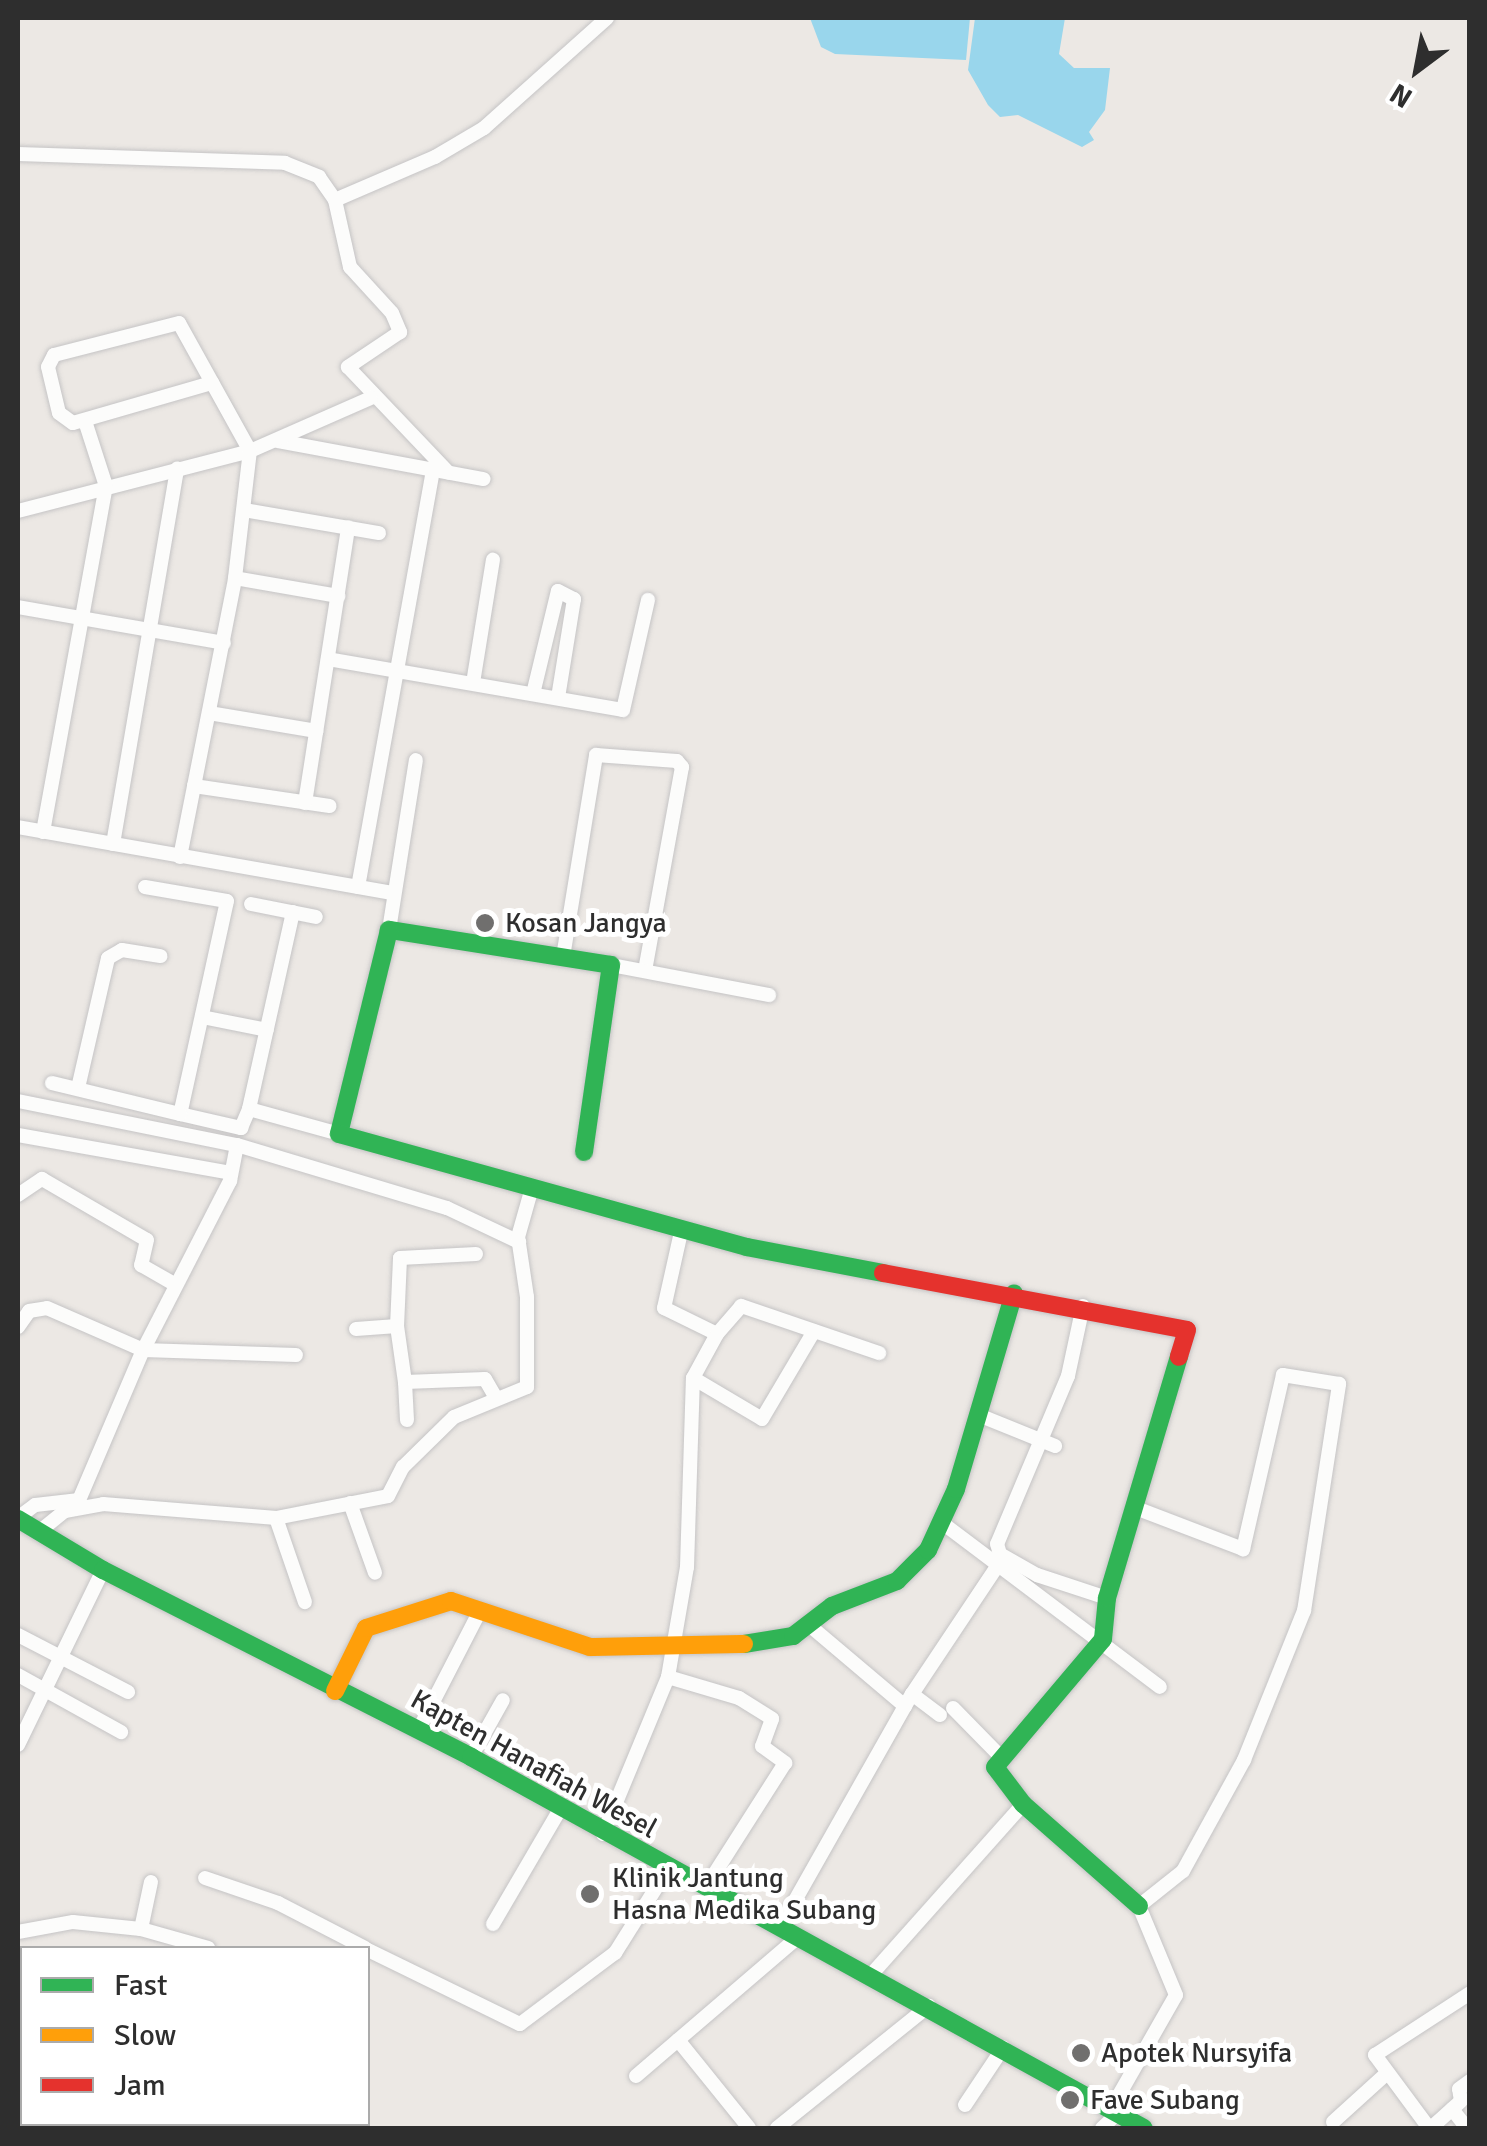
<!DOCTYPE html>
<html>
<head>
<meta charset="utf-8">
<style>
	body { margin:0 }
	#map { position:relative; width:1487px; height:2146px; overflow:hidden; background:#ece8e4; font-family:Signika,sans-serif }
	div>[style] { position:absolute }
	.water>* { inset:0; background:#99d6ec }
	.roads { filter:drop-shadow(0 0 2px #c5c4c5) drop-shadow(0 0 2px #c5c4c5) }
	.street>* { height:14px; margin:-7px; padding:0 7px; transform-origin:7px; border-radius:7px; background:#fcfcfb }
	.fast>* { height:18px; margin:-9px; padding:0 9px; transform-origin:9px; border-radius:9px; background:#30b455 }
	.slow>* { height:18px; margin:-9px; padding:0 9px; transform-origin:9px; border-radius:9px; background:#ff9f0a }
	.jam>* { height:18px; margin:-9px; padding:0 9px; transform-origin:9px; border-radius:9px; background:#e5322d }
	.dots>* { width:28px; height:28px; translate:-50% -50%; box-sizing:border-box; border:5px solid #fff; border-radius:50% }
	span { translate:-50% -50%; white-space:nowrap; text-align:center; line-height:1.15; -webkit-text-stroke:10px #fff; paint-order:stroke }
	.poi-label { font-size:28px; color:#2e2e2e }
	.left { translate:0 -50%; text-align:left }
	.street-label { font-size:28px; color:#2e2e2e }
	.frame { position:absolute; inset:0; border:20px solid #2e2e2e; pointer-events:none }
	.legend { position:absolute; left:20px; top:1946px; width:350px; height:180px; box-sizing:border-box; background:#fff; border:2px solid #ababab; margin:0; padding:12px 18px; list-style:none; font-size:30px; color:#2e2e2e }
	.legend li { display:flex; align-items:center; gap:20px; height:50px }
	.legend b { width:50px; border:2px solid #ababab }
	.north { position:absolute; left:1367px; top:20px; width:100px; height:100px; -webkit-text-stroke:8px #fff; paint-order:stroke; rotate:212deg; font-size:28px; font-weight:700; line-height:40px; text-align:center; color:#2e2e2e }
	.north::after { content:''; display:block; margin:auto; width:35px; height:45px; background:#2e2e2e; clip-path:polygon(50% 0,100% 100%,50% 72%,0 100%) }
</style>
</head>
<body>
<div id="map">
	<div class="water">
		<i style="clip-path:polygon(810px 18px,970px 18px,966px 60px,835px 54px,821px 47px)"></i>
		<i style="clip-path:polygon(975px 18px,1065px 18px,1059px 54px,1074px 68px,1110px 68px,1105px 110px,1089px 132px,1094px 140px,1082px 147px,1018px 115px,1000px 117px,988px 105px,968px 70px)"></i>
	</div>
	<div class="roads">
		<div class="street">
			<i style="left:18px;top:154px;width:267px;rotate:1.9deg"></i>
			<i style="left:285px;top:163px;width:37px;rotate:22deg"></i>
			<i style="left:319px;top:177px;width:28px;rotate:55deg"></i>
			<i style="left:335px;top:200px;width:109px;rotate:-23.3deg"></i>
			<i style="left:435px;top:157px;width:57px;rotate:-30.6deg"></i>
			<i style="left:484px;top:128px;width:165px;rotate:-41.8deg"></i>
			<i style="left:335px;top:200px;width:69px;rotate:77.4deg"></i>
			<i style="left:350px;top:267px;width:62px;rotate:47.6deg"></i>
			<i style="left:392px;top:313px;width:21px;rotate:67deg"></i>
			<i style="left:400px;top:332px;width:63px;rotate:146.1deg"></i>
			<i style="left:348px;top:367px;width:146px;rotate:46.4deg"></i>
			<i style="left:278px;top:441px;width:209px;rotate:10.5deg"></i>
			<i style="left:244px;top:510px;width:137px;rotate:9.7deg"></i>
			<i style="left:18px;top:511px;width:240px;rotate:-14.5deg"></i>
			<i style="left:250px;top:451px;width:132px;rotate:-23.7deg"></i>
			<i style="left:235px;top:578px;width:105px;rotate:9.9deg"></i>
			<i style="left:18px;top:607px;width:209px;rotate:9.9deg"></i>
			<i style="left:328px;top:659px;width:299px;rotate:9.8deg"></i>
			<i style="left:623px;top:710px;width:113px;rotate:-77.2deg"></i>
			<i style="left:473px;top:683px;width:125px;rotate:-80.8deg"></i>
			<i style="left:533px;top:694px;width:106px;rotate:-76.4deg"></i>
			<i style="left:558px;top:591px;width:18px;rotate:27deg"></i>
			<i style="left:574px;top:599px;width:100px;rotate:99.2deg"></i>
			<i style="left:209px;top:713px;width:109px;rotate:9.5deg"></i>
			<i style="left:194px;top:786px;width:137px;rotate:8.4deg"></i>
			<i style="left:305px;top:803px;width:279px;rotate:-81.1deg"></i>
			<i style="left:18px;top:827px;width:376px;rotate:10deg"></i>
			<i style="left:43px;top:832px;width:352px;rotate:-79.7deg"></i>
			<i style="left:106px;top:486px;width:68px;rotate:-107.9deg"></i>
			<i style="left:113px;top:844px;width:381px;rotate:-80.3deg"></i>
			<i style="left:180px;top:857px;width:284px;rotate:-78.8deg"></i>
			<i style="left:235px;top:578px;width:128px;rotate:-83.3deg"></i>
			<i style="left:250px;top:451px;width:146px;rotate:-119deg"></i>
			<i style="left:179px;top:323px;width:129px;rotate:165.6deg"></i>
			<i style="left:54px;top:355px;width:13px;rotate:117deg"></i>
			<i style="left:48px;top:367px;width:47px;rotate:76.6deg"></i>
			<i style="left:59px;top:413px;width:17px;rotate:36deg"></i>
			<i style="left:73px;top:423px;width:145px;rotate:-16.1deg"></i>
			<i style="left:145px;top:887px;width:83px;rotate:9.7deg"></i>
			<i style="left:227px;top:901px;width:218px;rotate:102.4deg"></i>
			<i style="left:180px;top:1114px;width:63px;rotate:12.9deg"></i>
			<i style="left:241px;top:1128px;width:21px;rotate:-67deg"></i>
			<i style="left:358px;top:887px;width:425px;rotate:-79.8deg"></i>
			<i style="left:251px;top:904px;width:66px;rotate:11.3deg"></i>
			<i style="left:293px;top:912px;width:202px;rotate:102.6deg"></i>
			<i style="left:249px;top:1109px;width:93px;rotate:15.5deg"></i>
			<i style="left:389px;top:930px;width:172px;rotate:-81deg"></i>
			<i style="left:563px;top:957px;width:205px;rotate:-80.7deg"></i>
			<i style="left:596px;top:755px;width:81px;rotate:4.2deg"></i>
			<i style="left:677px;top:761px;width:8px;rotate:50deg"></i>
			<i style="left:682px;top:767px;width:206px;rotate:100.3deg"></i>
			<i style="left:611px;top:965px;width:161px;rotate:10.8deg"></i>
			<i style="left:202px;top:1017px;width:66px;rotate:11.3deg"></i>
			<i style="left:52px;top:1083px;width:132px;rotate:13.6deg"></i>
			<i style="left:78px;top:1088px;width:133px;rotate:-77deg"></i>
			<i style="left:108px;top:958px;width:16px;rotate:-30deg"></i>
			<i style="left:122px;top:950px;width:39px;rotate:9deg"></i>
			<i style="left:18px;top:1101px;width:223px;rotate:11.4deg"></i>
			<i style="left:237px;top:1145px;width:37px;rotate:101deg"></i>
			<i style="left:230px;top:1181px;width:190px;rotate:117.2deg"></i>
			<i style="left:143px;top:1350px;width:163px;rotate:113.1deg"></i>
			<i style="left:79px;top:1500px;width:44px;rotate:173.5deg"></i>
			<i style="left:35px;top:1505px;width:21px;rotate:143deg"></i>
			<i style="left:18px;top:1135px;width:216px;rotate:10.1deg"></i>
			<i style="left:237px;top:1145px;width:219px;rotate:16.7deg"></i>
			<i style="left:447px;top:1208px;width:80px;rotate:25.3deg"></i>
			<i style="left:18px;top:1195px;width:29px;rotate:-34deg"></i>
			<i style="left:42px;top:1179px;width:121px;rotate:30.2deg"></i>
			<i style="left:147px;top:1240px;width:26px;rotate:103deg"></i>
			<i style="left:141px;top:1265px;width:40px;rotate:29.7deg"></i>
			<i style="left:681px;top:1232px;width:78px;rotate:102.6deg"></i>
			<i style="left:664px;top:1308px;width:59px;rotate:26.1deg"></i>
			<i style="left:476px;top:1254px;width:76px;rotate:177deg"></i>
			<i style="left:400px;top:1258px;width:68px;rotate:92.5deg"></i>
			<i style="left:397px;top:1326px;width:57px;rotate:81.9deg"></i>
			<i style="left:405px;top:1382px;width:80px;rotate:-2.1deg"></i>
			<i style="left:485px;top:1379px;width:22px;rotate:60deg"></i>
			<i style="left:1083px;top:1306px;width:72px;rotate:102.1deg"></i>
			<i style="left:1068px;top:1376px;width:182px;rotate:112.9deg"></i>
			<i style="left:997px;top:1544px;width:10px;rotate:73deg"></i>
			<i style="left:1000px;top:1554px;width:43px;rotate:29.6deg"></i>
			<i style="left:1037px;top:1575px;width:74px;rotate:18.2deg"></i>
			<i style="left:18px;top:1327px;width:19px;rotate:-55deg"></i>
			<i style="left:29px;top:1311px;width:18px;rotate:-9deg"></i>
			<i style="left:47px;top:1308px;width:105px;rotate:23.6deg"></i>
			<i style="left:143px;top:1350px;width:153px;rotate:1.9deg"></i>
			<i style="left:356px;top:1329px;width:41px;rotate:-4.2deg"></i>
			<i style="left:693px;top:1378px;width:80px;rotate:30.7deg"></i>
			<i style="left:762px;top:1419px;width:102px;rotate:-59.4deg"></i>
			<i style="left:405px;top:1382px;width:38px;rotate:87deg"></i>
			<i style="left:981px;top:1416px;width:80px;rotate:22.1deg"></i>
			<i style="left:350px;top:1503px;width:74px;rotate:70.3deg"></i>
			<i style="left:276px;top:1518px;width:89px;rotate:71deg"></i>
			<i style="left:941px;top:1522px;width:274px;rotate:37deg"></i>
			<i style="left:40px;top:1531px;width:32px;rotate:-39deg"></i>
			<i style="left:65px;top:1511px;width:39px;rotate:-10deg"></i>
			<i style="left:103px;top:1504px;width:174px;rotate:4.6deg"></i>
			<i style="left:276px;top:1518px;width:114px;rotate:-11.1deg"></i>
			<i style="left:388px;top:1496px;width:33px;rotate:-63deg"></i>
			<i style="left:403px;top:1467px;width:71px;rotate:-44.4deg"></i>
			<i style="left:454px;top:1417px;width:79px;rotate:-22.3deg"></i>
			<i style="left:527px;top:1387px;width:90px;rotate:-90deg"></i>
			<i style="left:527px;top:1297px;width:61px;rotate:-98.5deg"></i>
			<i style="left:518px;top:1237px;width:48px;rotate:-74.2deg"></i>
			<i style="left:809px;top:1625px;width:126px;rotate:40.2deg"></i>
			<i style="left:18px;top:1635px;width:124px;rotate:27.4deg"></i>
			<i style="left:18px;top:1675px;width:118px;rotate:29deg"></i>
			<i style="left:668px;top:1677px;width:74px;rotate:16.5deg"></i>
			<i style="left:739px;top:1698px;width:39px;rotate:32deg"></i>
			<i style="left:772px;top:1719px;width:29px;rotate:110deg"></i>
			<i style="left:762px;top:1746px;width:29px;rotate:36deg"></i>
			<i style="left:785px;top:1763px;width:147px;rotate:122.5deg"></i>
			<i style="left:912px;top:1694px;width:35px;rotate:37deg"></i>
			<i style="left:953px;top:1708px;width:67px;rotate:45.6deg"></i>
			<i style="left:419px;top:1729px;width:133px;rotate:-62.7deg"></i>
			<i style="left:18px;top:1745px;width:195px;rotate:-64.1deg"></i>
			<i style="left:471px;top:1757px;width:65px;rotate:-60.7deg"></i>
			<i style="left:603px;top:1834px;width:170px;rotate:-67.5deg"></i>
			<i style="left:668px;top:1677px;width:112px;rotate:-80.2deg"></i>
			<i style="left:687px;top:1567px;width:189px;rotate:-88.2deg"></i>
			<i style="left:693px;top:1378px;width:50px;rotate:-61.4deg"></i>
			<i style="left:717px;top:1334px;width:37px;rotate:-49deg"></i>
			<i style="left:741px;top:1306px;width:146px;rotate:18.8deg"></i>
			<i style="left:205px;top:1878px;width:77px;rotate:18.9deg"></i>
			<i style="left:278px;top:1903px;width:98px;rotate:27.3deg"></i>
			<i style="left:493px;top:1924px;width:131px;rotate:-59.7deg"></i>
			<i style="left:780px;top:1927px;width:268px;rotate:-60.5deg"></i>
			<i style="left:912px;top:1694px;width:151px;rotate:-56.3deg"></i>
			<i style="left:141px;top:1929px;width:48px;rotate:-78deg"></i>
			<i style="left:18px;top:1932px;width:56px;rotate:-10.3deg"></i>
			<i style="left:73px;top:1922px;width:68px;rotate:5.9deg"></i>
			<i style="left:141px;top:1929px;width:70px;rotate:15.8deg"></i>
			<i style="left:368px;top:1950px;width:169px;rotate:26deg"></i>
			<i style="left:520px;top:2024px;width:119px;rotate:-36.8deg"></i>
			<i style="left:615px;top:1953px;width:99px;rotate:-57.8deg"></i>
			<i style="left:870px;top:1976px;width:230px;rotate:-48.3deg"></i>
			<i style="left:678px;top:2040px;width:113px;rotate:51.1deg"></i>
			<i style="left:636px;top:2076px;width:213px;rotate:-40.6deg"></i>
			<i style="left:965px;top:2105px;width:69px;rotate:-56.3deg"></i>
			<i style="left:1111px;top:2109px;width:131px;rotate:-60.3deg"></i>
			<i style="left:1176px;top:1995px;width:96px;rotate:-112.6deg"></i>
			<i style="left:1139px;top:1906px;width:56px;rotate:-38.5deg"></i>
			<i style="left:1183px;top:1871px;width:127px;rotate:-61.2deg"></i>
			<i style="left:1244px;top:1760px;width:161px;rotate:-68.1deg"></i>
			<i style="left:1304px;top:1611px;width:230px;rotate:-81.2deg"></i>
			<i style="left:1339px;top:1384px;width:57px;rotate:-170.9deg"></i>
			<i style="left:1283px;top:1375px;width:179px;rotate:102.9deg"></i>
			<i style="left:1243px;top:1549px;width:118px;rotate:-159.1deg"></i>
			<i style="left:1452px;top:2109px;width:24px;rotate:52deg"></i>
			<i style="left:1333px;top:2122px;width:73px;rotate:-42.2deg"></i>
			<i style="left:777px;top:2128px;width:195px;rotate:-38.8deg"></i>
			<i style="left:1102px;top:2128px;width:22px;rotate:-43deg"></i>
			<i style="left:1429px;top:2128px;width:91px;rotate:-126.5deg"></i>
			<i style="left:1375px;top:2055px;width:113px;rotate:-33.1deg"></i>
			<i style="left:1431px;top:2128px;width:40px;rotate:-42deg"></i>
			<i style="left:1461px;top:2101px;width:12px;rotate:-99deg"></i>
			<i style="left:1459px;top:2089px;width:14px;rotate:-36deg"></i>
		</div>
		<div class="fast">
			<i style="left:584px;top:1152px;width:189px;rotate:-81.8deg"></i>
			<i style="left:611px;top:965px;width:225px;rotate:-171deg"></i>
			<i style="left:389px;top:930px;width:210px;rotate:103.8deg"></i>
			<i style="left:339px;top:1134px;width:423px;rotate:15.5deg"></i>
			<i style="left:747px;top:1247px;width:138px;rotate:10.8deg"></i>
			<i style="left:18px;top:1519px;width:99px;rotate:31deg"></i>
			<i style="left:103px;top:1570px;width:413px;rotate:26.9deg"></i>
			<i style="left:471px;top:1757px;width:768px;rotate:28.87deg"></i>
			<i style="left:744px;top:1644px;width:50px;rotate:-9.3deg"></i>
			<i style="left:793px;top:1636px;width:49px;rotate:-37.6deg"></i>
			<i style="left:832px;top:1606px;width:70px;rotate:-21deg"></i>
			<i style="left:897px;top:1581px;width:44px;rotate:-45deg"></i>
			<i style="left:928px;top:1550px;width:67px;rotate:-65.3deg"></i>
			<i style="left:956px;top:1489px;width:204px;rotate:-73.5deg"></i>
			<i style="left:1139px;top:1906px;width:154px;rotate:-138.7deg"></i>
			<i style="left:1023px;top:1804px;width:46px;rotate:-127.1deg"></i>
			<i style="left:995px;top:1767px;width:167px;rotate:-49.8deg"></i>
			<i style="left:1103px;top:1639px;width:41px;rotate:-84.4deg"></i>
			<i style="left:1107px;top:1598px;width:252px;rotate:-73.4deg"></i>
		</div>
		<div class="slow">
			<i style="left:335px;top:1691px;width:70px;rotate:-63.8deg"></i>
			<i style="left:366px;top:1628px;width:89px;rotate:-17.6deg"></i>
			<i style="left:451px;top:1601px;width:146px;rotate:18.3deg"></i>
			<i style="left:590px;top:1647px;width:154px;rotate:-1.1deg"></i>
		</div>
		<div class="jam">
			<i style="left:883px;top:1273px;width:309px;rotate:10.6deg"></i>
			<i style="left:1187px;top:1330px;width:28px;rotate:107deg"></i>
		</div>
	</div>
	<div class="dots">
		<i style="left:485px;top:923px;background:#706f6e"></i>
		<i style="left:590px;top:1894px;background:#706f6e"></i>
		<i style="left:1081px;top:2053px;background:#706f6e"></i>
		<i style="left:1070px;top:2100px;background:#706f6e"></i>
	</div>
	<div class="poi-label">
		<span class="left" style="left:505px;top:923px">Kosan Jangya</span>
		<span class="left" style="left:612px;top:1894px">Klinik Jantung<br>Hasna Medika Subang</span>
		<span class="left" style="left:1101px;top:2053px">Apotek Nursyifa</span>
		<span class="left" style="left:1090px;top:2100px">Fave Subang</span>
	</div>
	<div class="street-label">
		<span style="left:534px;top:1764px;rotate:29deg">Kapten Hanafiah Wesel</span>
	</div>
	<div class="frame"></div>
	<ul class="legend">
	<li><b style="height:12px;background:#30b455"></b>Fast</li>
	<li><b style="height:12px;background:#ff9f0a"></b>Slow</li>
	<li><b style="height:12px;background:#e5322d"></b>Jam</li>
	</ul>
	<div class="north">N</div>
</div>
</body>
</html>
